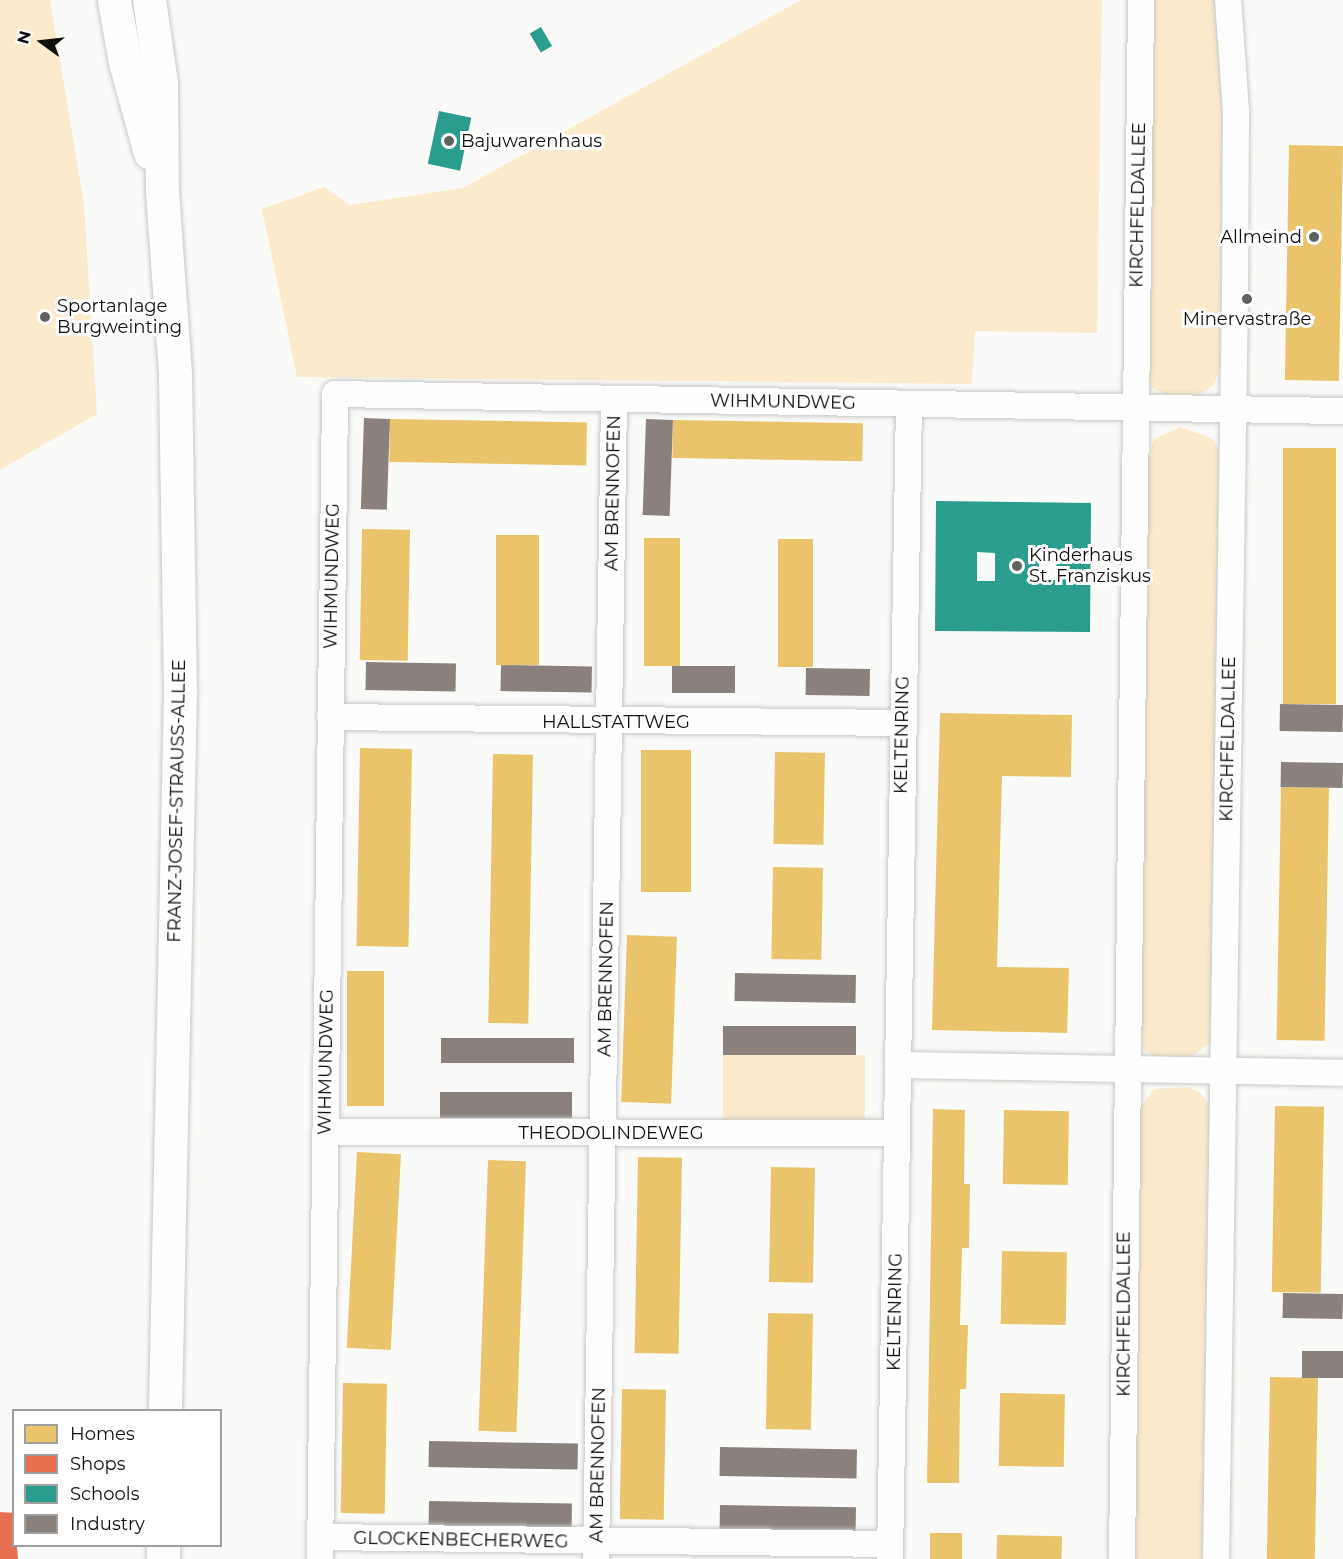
<!DOCTYPE html>
<html>
<head>
<meta charset="utf-8">
<style>
	body { margin:0 }
	#map { position:relative; width:1343px; height:1559px; overflow:hidden; background:#fafbf8; font-family:Montserrat,sans-serif }
	div>[style] { position:absolute }
	.green>* { inset:0; background:#fceacc; transform-origin:0 0 }
	.homes>* { inset:0; background:#e9c46a; transform-origin:0 0 }
	.shops>* { inset:0; background:#e76f51 }
	.schools>* { inset:0; background:#2a9d8f; transform-origin:0 0 }
	.industry>* { inset:0; background:#8a817c; transform-origin:0 0 }
	.roads { filter:drop-shadow(0 0 2px #c8c9c7) drop-shadow(0 0 2px #c8c9c7) }
	.street>* { height:26px; margin:-13px; padding:0 13px; transform-origin:13px; border-radius:13px; background:#fefefe }
	.secondary>* { height:33px; margin:-16.5px; padding:0 16.5px; transform-origin:16.5px; border-radius:16.5px; background:#fefefe }
	.dots>* { width:16px; height:16px; translate:-50% -50%; box-sizing:border-box; border:3px solid #fff; border-radius:50% }
	span { translate:-50% -50%; white-space:nowrap; text-align:center; line-height:1.15; -webkit-text-stroke:6px #fff; paint-order:stroke }
	.poi-label { font-size:18px; color:#0e0f0d }
	.left { translate:0 -50%; text-align:left }
	.right { translate:-100% -50%; text-align:right }
	.street-label { font-size:18px; color:#0e0f0d }
	.legend { position:absolute; left:12px; top:1409px; width:210px; height:138px; box-sizing:border-box; background:#fff; border:2px solid #9f9f9e; margin:0; padding:8px 10px; list-style:none; font-size:18px; color:#0e0f0d }
	.legend li { display:flex; align-items:center; gap:12px; height:30px }
	.legend b { width:30px; border:2px solid #9f9f9e }
	.north { position:absolute; left:12px; top:12px; width:60px; height:60px; -webkit-text-stroke:4px #fff; paint-order:stroke; rotate:285deg; font-size:16px; font-weight:700; line-height:24px; text-align:center; color:#0e0f0d }
	.north::after { content:''; display:block; margin:auto; width:21px; height:27px; background:#0e0f0d; clip-path:polygon(50% 0,100% 100%,50% 72%,0 100%) }
</style>
</head>
<body>
<div id="map">
	<div class="green">
		<i style="clip-path:polygon(0 0,50px 0,84px 204px,97px 414px,0 470px)"></i>
		<i style="clip-path:polygon(801px 0,1102px 0,1097px 333px,975px 331px,972px 384px,297px 377px,262px 209px,324px 187px,350px 205px,463px 188px)"></i>
		<i style="clip-path:polygon(1151px 0,1215px 0,1223px 74px,1220px 371px,1213px 386px,1197px 396px,1167px 395px,1151px 387px,1144px 367px)"></i>
		<i style="clip-path:polygon(1180px 427px,1212px 438px,1221px 452px,1212px 1041px,1188px 1060px,1156px 1059px,1144px 1049px,1139px 1032px,1148px 460px,1154px 439px)"></i>
		<i style="left:723px;top:1055px;width:142px;height:66px"></i>
		<i style="clip-path:polygon(1188px 1087px,1200px 1093px,1211px 1106px,1204px 1559px,1128px 1559px,1137px 1112px,1154px 1089px)"></i>
	</div>
	<div class="homes">
		<i style="left:1289px;top:145px;width:54px;height:235px;rotate:1deg"></i>
		<i style="left:390px;top:419px;width:197px;height:43px;rotate:1deg"></i>
		<i style="left:673px;top:420px;width:190px;height:38px;rotate:1deg"></i>
		<i style="left:1283px;top:448px;width:53px;height:256px"></i>
		<i style="left:362px;top:529px;width:48px;height:131px;rotate:1deg"></i>
		<i style="left:496px;top:535px;width:43px;height:130px"></i>
		<i style="left:680px;top:538px;width:128px;height:36px;rotate:90deg"></i>
		<i style="left:778px;top:539px;width:35px;height:128px"></i>
		<i style="clip-path:polygon(940px 713px,1072px 715px,1071px 777px,1002px 776px,997px 967px,1069px 968px,1067px 1033px,932px 1030px)"></i>
		<i style="left:360px;top:748px;width:52px;height:198px;rotate:1deg"></i>
		<i style="left:641px;top:750px;width:50px;height:142px"></i>
		<i style="left:775px;top:752px;width:50px;height:92px;rotate:1deg"></i>
		<i style="left:493px;top:754px;width:40px;height:269px;rotate:1deg"></i>
		<i style="left:1281px;top:787px;width:48px;height:253px;rotate:1deg"></i>
		<i style="left:773px;top:867px;width:50px;height:92px;rotate:1deg"></i>
		<i style="left:627px;top:935px;width:50px;height:167px;rotate:2deg"></i>
		<i style="left:347px;top:971px;width:37px;height:135px"></i>
		<i style="left:1275px;top:1106px;width:49px;height:186px;rotate:1deg"></i>
		<i style="clip-path:polygon(933px 1109px,965px 1110px,964px 1184px,970px 1184px,969px 1248px,962px 1248px,960px 1325px,968px 1325px,966px 1389px,960px 1389px,959px 1483px,927px 1483px)"></i>
		<i style="left:1004px;top:1110px;width:65px;height:74px;rotate:1deg"></i>
		<i style="left:357px;top:1152px;width:44px;height:196px;rotate:3deg"></i>
		<i style="left:638px;top:1157px;width:44px;height:196px;rotate:1deg"></i>
		<i style="left:488px;top:1160px;width:38px;height:271px;rotate:2deg"></i>
		<i style="left:771px;top:1167px;width:44px;height:115px;rotate:1deg"></i>
		<i style="left:1002px;top:1251px;width:65px;height:73px;rotate:1deg"></i>
		<i style="left:768px;top:1313px;width:45px;height:116px;rotate:1deg"></i>
		<i style="left:1270px;top:1377px;width:48px;height:182px;rotate:1deg"></i>
		<i style="left:343px;top:1383px;width:44px;height:130px;rotate:1deg"></i>
		<i style="left:622px;top:1389px;width:44px;height:130px;rotate:1deg"></i>
		<i style="left:1000px;top:1393px;width:65px;height:73px;rotate:1deg"></i>
		<i style="left:930px;top:1533px;width:32px;height:26px"></i>
		<i style="left:997px;top:1535px;width:65px;height:24px;rotate:1deg"></i>
	</div>
	<div class="shops">
		<i style="clip-path:polygon(0 1512px,14px 1513px,18px 1559px,0 1559px)"></i>
	</div>
	<div class="schools">
		<i style="left:541px;top:27px;width:22px;height:13px;rotate:60deg"></i>
		<i style="left:439px;top:111px;width:33px;height:54px;rotate:12deg"></i>
		<i style="clip-path:polygon(evenodd,936px 501px,1091px 503px,1090px 632px,935px 631px,936px 501px,977px 552px,995px 553px,995px 581px,977px 581px,977px 552px,936px 501px,1039px 552px,1057px 552px,1056px 580px,1039px 580px,1039px 552px)"></i>
	</div>
	<div class="industry">
		<i style="left:364px;top:418px;width:26px;height:91px;rotate:2deg"></i>
		<i style="left:646px;top:419px;width:27px;height:96px;rotate:2deg"></i>
		<i style="left:366px;top:662px;width:90px;height:28px;rotate:1deg"></i>
		<i style="left:501px;top:665px;width:91px;height:26px;rotate:1deg"></i>
		<i style="left:672px;top:666px;width:63px;height:27px"></i>
		<i style="left:806px;top:668px;width:64px;height:27px;rotate:1deg"></i>
		<i style="left:1280px;top:704px;width:63px;height:27px;rotate:1deg"></i>
		<i style="left:1281px;top:762px;width:62px;height:25px;rotate:1deg"></i>
		<i style="left:735px;top:973px;width:121px;height:28px;rotate:1deg"></i>
		<i style="left:723px;top:1026px;width:133px;height:29px"></i>
		<i style="left:441px;top:1038px;width:133px;height:25px"></i>
		<i style="left:440px;top:1092px;width:132px;height:26px"></i>
		<i style="left:1283px;top:1293px;width:60px;height:25px;rotate:1deg"></i>
		<i style="left:1302px;top:1351px;width:41px;height:27px"></i>
		<i style="left:429px;top:1441px;width:149px;height:26px;rotate:1deg"></i>
		<i style="left:720px;top:1447px;width:137px;height:29px;rotate:1deg"></i>
		<i style="left:429px;top:1501px;width:143px;height:25px;rotate:1deg"></i>
		<i style="left:720px;top:1505px;width:136px;height:29px;rotate:1deg"></i>
	</div>
	<div class="roads">
		<div class="street">
			<i style="left:330px;top:717px;width:572px;rotate:0.6deg"></i>
			<i style="left:898px;top:1065px;width:445px;rotate:1deg"></i>
			<i style="left:325px;top:1132px;width:572px;rotate:0.1deg"></i>
			<i style="left:320px;top:1537px;width:570px;rotate:0.7deg"></i>
			<i style="left:320px;top:1559px;width:1165px;rotate:-89.26deg"></i>
			<i style="left:335px;top:394px;width:1008px;rotate:0.97deg"></i>
			<i style="left:596px;top:1559px;width:1160px;rotate:-89.11deg"></i>
			<i style="left:890px;top:1559px;width:1154px;rotate:-89.06deg"></i>
			<i style="left:1122px;top:1559px;width:1559px;rotate:-89.3deg"></i>
			<i style="left:1216px;top:1559px;width:1261px;rotate:-89.14deg"></i>
			<i style="left:1235px;top:298px;width:187px;rotate:-89.7deg"></i>
			<i style="left:1236px;top:111px;width:111px;rotate:-94.1deg"></i>
		</div>
		<div class="secondary">
			<i style="left:114px;top:0;width:63px;rotate:79.9deg"></i>
			<i style="left:125px;top:62px;width:94px;rotate:74.6deg"></i>
			<i style="left:149px;top:0;width:84px;rotate:81.8deg"></i>
			<i style="left:161px;top:83px;width:109px;rotate:89.5deg"></i>
			<i style="left:162px;top:192px;width:182px;rotate:85.9deg"></i>
			<i style="left:175px;top:374px;width:317px;rotate:89.1deg"></i>
			<i style="left:180px;top:691px;width:719px;rotate:91.2deg"></i>
			<i style="left:163px;top:1559px;width:13px;rotate:-90deg"></i>
		</div>
	</div>
	<div class="dots">
		<i style="left:449px;top:141px;background:#61625f"></i>
		<i style="left:1314px;top:237px;background:#61625f"></i>
		<i style="left:1247px;top:299px;background:#61625f"></i>
		<i style="left:45px;top:317px;background:#61625f"></i>
		<i style="left:1017px;top:566px;background:#61625f"></i>
	</div>
	<div class="poi-label">
		<span class="left" style="left:461px;top:141px">Bajuwarenhaus</span>
		<span class="right" style="left:1302px;top:237px">Allmeind</span>
		<span class="left" style="left:57px;top:317px">Sportanlage<br>Burgweinting</span>
		<span style="left:1247px;top:319px">Minervastraße</span>
		<span class="left" style="left:1029px;top:566px">Kinderhaus<br>St. Franziskus</span>
	</div>
	<div class="street-label">
		<span style="left:1138px;top:205px;rotate:-89deg">KIRCHFELDALLEE</span>
		<span style="left:783px;top:402px;rotate:1deg">WIHMUNDWEG</span>
		<span style="left:613px;top:493px;rotate:-89deg">AM BRENNOFEN</span>
		<span style="left:332px;top:576px;rotate:-89deg">WIHMUNDWEG</span>
		<span style="left:616px;top:722px">HALLSTATTWEG</span>
		<span style="left:902px;top:735px;rotate:-89deg">KELTENRING</span>
		<span style="left:1228px;top:739px;rotate:-89deg">KIRCHFELDALLEE</span>
		<span style="left:177px;top:801px;rotate:-89deg">FRANZ-JOSEF-STRAUSS-ALLEE</span>
		<span style="left:606px;top:979px;rotate:-89deg">AM BRENNOFEN</span>
		<span style="left:326px;top:1062px;rotate:-89deg">WIHMUNDWEG</span>
		<span style="left:611px;top:1133px">THEODOLINDEWEG</span>
		<span style="left:895px;top:1312px;rotate:-89deg">KELTENRING</span>
		<span style="left:1124px;top:1314px;rotate:-90deg">KIRCHFELDALLEE</span>
		<span style="left:598px;top:1465px;rotate:-89deg">AM BRENNOFEN</span>
		<span style="left:461px;top:1540px;rotate:1deg">GLOCKENBECHERWEG</span>
	</div>
	<ul class="legend">
	<li><b style="height:16px;background:#e9c46a"></b>Homes</li>
	<li><b style="height:16px;background:#e76f51"></b>Shops</li>
	<li><b style="height:16px;background:#2a9d8f"></b>Schools</li>
	<li><b style="height:16px;background:#8a817c"></b>Industry</li>
	</ul>
	<div class="north">N</div>
</div>
</body>
</html>
